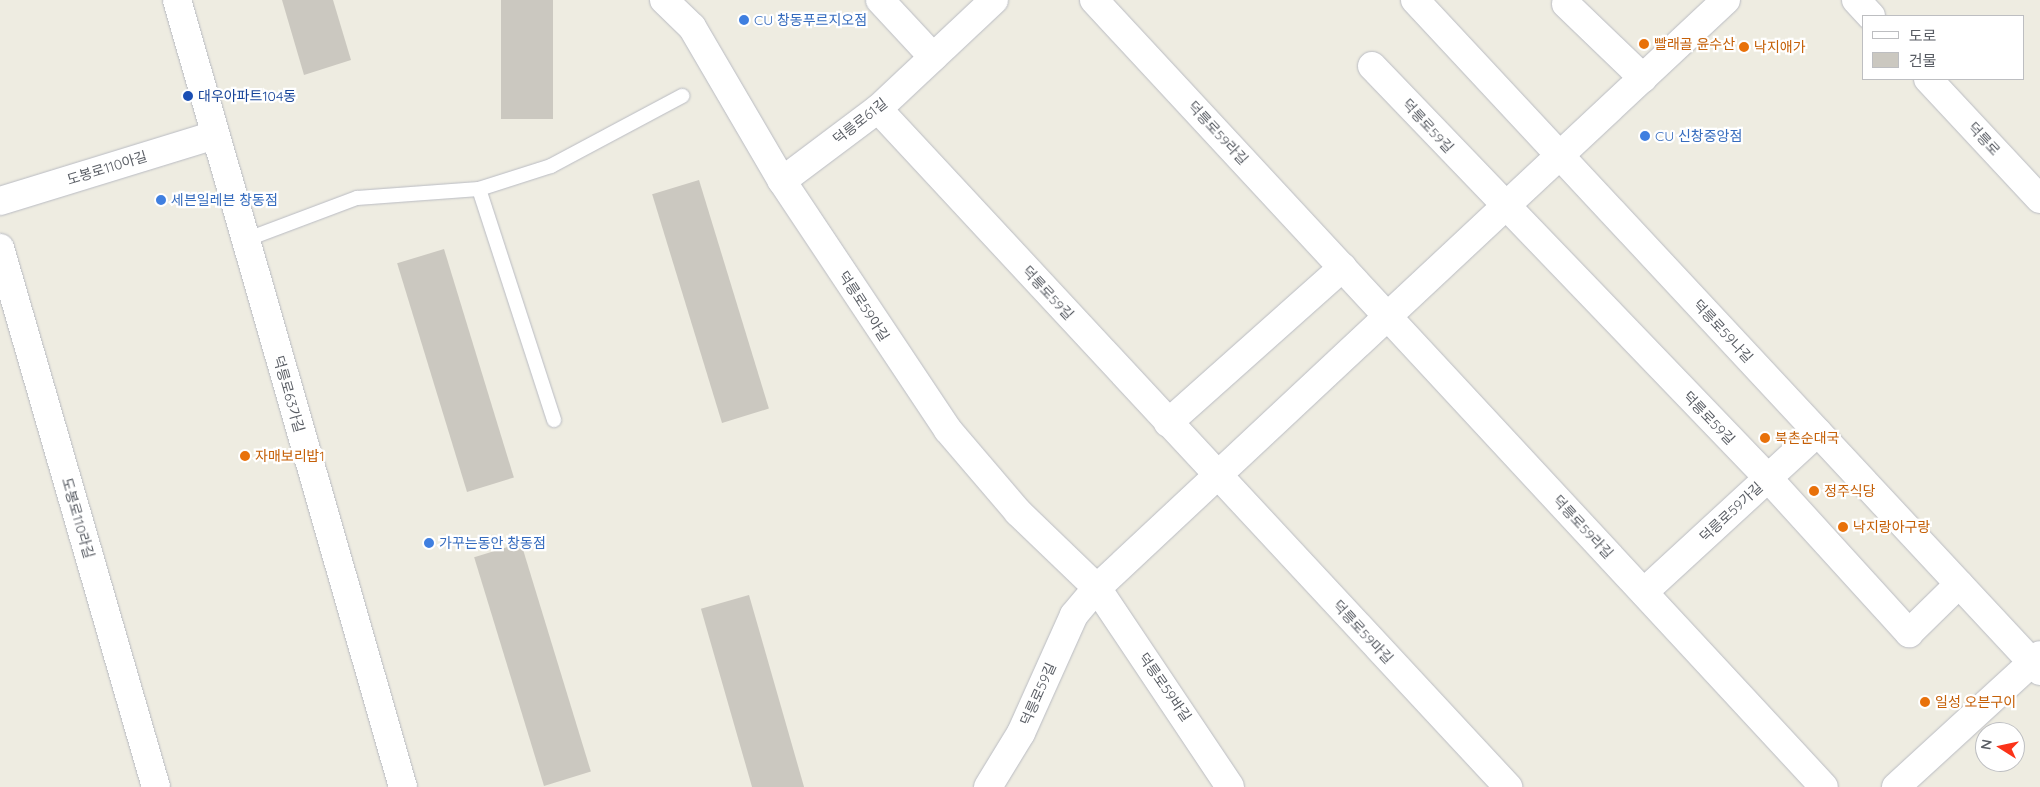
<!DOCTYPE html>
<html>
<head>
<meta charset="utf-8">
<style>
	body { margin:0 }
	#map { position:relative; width:2040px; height:787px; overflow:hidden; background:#eeece1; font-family:Quicksand,"Noto Sans KR",sans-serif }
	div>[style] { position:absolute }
	.building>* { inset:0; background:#cbc8c0; transform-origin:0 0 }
	.roads { filter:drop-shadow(0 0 1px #b9bbc2) drop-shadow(0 0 1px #b9bbc2) }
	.service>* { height:14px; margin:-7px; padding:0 7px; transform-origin:7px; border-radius:7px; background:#fff }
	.minor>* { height:28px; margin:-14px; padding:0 14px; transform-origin:14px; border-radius:14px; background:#fff }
	.secondary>* { height:28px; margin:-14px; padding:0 14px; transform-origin:14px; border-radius:14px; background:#fff }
	.dots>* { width:14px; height:14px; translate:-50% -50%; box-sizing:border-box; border:2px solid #fff; border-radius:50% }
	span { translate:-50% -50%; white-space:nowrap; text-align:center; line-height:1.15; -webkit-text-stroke:4.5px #fff; paint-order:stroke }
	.shop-label { font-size:14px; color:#366cbe }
	.left { translate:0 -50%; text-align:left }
	.food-label { font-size:14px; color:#c56008 }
	.transit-label { font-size:14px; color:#164399 }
	.street-label { font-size:14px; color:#595d64 }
	.legend { position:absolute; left:1862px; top:15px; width:162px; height:65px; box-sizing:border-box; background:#fff; border:1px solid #bdbec1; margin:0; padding:6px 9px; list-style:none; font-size:15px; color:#595d64 }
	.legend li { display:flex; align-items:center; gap:10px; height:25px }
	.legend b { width:25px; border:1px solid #bdbec1 }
	.north { position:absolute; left:1975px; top:722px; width:50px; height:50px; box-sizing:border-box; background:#fff; border:1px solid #bdbec1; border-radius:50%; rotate:280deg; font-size:14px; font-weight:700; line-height:20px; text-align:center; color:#595d64 }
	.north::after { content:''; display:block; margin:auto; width:18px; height:22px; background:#fb3319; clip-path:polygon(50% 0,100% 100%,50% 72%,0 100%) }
</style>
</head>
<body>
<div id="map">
	<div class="building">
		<i style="clip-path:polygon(282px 0,333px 0,351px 60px,304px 75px)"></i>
		<i style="left:501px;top:0;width:52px;height:119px"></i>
		<i style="left:699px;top:180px;width:239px;height:49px;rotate:73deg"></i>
		<i style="left:444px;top:249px;width:239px;height:49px;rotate:73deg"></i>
		<i style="left:521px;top:543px;width:239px;height:49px;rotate:73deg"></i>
		<i style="left:749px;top:595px;width:200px;height:50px;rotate:74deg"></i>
	</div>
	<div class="roads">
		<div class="service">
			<i style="left:479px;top:189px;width:243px;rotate:72deg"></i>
			<i style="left:245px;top:240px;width:120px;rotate:-20.6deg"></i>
			<i style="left:357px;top:198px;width:122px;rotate:-4.2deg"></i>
			<i style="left:479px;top:189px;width:76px;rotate:-17.7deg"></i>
			<i style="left:551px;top:166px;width:149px;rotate:-28.1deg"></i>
		</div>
		<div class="minor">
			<i style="left:177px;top:0;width:819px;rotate:73.98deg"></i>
			<i style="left:664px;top:0;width:39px;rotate:44deg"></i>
			<i style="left:692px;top:27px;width:178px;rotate:59.7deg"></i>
			<i style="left:782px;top:181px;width:299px;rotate:56.3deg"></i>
			<i style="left:948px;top:430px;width:108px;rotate:49.5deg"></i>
			<i style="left:1018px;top:512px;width:110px;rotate:43.9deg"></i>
			<i style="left:1097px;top:588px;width:239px;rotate:56.2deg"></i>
			<i style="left:880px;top:0;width:78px;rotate:47.1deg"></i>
			<i style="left:1094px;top:0;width:1073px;rotate:47.15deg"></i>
			<i style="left:1415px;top:0;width:917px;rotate:47.03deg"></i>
			<i style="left:1566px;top:4px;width:107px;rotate:43.9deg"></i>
			<i style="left:1372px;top:66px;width:571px;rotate:46.13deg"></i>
			<i style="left:1768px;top:478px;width:210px;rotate:47.7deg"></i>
			<i style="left:1909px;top:633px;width:70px;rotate:-44.4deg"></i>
			<i style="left:878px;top:109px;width:926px;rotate:47.1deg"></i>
			<i style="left:782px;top:181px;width:120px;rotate:-36.9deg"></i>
			<i style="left:878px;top:109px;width:159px;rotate:-43.2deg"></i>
			<i style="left:0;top:201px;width:224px;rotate:-17.1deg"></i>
			<i style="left:0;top:248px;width:561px;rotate:73.86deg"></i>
			<i style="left:1168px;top:423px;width:234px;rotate:-41.7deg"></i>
			<i style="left:1644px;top:592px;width:236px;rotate:-42.6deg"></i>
			<i style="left:988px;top:787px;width:63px;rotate:-58.6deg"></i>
			<i style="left:1021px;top:733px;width:129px;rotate:-65.8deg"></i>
			<i style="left:1074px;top:615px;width:35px;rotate:-50deg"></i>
			<i style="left:1097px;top:588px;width:861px;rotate:-43.07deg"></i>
			<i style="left:1896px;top:787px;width:195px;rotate:-42.5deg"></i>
		</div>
		<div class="secondary">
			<i style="left:1856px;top:0;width:22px;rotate:47deg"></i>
			<i style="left:1928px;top:79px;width:164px;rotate:47deg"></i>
		</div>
	</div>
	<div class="dots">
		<i style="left:744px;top:20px;background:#3f7fe0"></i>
		<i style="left:1644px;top:44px;background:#e8710a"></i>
		<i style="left:1744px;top:47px;background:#e8710a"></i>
		<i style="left:188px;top:96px;background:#1a4fb4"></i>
		<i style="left:1645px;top:136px;background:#3f7fe0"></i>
		<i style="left:161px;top:200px;background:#3f7fe0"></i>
		<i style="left:1765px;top:438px;background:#e8710a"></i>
		<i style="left:245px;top:456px;background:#e8710a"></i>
		<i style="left:1814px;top:491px;background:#e8710a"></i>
		<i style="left:1843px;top:527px;background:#e8710a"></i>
		<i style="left:429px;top:543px;background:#3f7fe0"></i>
		<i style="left:1925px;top:702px;background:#e8710a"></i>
	</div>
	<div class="shop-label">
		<span class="left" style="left:754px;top:20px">CU 창동푸르지오점</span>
		<span class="left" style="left:1655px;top:136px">CU 신창중앙점</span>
		<span class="left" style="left:171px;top:200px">세븐일레븐 창동점</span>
		<span class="left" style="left:439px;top:543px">가꾸는동안 창동점</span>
	</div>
	<div class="food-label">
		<span class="left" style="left:1654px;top:44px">빨래골 윤수산</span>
		<span class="left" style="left:1754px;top:47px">낙지애가</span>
		<span class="left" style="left:1775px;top:438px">북촌순대국</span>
		<span class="left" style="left:255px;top:456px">자매보리밥1</span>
		<span class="left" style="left:1824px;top:491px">정주식당</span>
		<span class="left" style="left:1853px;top:527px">낙지랑아구랑</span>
		<span class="left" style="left:1935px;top:702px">일성 오븐구이</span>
	</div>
	<div class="transit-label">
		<span class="left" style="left:198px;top:96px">대우아파트104동</span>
	</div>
	<div class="street-label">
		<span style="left:860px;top:121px;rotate:-38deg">덕릉로61길</span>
		<span style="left:1428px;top:126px;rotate:47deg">덕릉로59길</span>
		<span style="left:1218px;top:133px;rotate:47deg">덕릉로59라길</span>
		<span style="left:1984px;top:139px;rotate:47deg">덕릉로</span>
		<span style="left:107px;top:168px;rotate:-17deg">도봉로110아길</span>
		<span style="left:1048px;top:293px;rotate:47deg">덕릉로59길</span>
		<span style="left:864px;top:306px;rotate:57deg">덕릉로59아길</span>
		<span style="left:1723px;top:331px;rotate:47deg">덕릉로59나길</span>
		<span style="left:289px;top:394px;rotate:74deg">덕릉로63가길</span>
		<span style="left:1709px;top:418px;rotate:46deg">덕릉로59길</span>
		<span style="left:1731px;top:512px;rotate:-43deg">덕릉로59가길</span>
		<span style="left:78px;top:518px;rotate:74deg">도봉로110라길</span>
		<span style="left:1583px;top:527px;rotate:47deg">덕릉로59라길</span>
		<span style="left:1363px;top:632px;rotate:47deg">덕릉로59마길</span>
		<span style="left:1165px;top:687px;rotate:55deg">덕릉로59바길</span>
		<span style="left:1038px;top:694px;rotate:-66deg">덕릉로59길</span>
	</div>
	<ul class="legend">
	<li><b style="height:6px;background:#fff"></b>도로</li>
	<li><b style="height:14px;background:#cbc8c0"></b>건물</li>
	</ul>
	<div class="north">N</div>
</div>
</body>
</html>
